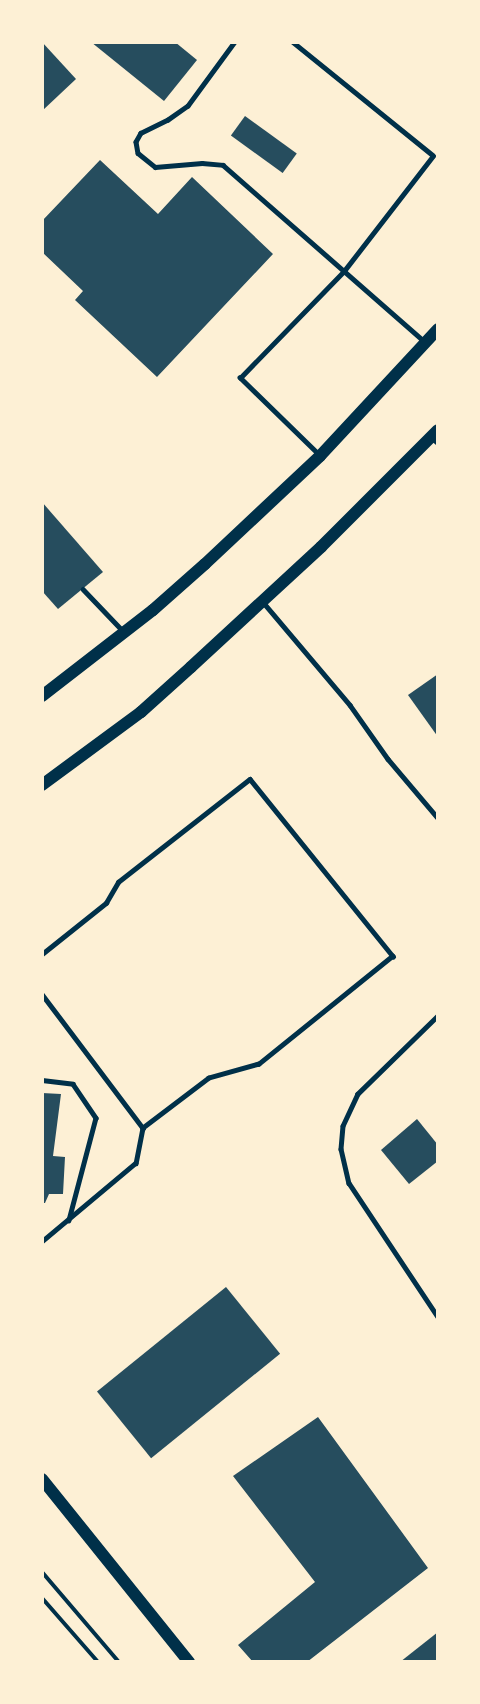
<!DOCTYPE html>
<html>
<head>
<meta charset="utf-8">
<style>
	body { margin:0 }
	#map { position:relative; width:480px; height:1704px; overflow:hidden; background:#fdf0d5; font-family:Figtree,sans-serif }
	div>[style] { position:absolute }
	.building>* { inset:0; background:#264d5e; transform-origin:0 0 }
	.path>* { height:4px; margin:-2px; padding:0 2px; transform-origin:2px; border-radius:2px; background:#003049 }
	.service>* { height:4.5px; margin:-2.25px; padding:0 2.25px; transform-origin:2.25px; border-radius:2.25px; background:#003049 }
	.secondary>* { height:12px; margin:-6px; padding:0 6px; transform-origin:6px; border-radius:6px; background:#003049 }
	span { translate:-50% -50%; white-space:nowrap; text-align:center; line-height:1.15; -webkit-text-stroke:5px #fdf0d5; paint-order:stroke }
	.frame { position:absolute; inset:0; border:44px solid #fdf0d5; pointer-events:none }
</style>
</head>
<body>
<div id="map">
	<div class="building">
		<i style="clip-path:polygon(42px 42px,76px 79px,42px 111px)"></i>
		<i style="clip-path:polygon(91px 42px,175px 42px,197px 60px,164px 101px)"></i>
		<i style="left:245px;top:116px;width:64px;height:24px;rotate:36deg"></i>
		<i style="clip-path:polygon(100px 160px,158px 214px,192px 177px,273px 254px,157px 377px,75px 300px,83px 291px,42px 252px,42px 221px)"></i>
		<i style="clip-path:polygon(42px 502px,103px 572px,58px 609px,42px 591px)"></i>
		<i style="clip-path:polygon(438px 674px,438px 737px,408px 695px)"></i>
		<i style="clip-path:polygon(42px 1093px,61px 1094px,53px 1156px,65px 1157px,63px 1194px,49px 1194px,45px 1203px,42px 1203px)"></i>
		<i style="clip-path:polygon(417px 1119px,438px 1145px,438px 1161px,409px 1184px,381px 1150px)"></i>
		<i style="left:226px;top:1287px;width:86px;height:166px;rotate:51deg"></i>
		<i style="clip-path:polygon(318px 1417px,428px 1568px,307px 1662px,253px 1662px,238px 1645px,315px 1582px,233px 1476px)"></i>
		<i style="clip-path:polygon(438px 1632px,438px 1662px,400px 1662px)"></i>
	</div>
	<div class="path">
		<i style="left:42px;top:1572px;width:118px;rotate:49.5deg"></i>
		<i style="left:42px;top:1598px;width:85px;rotate:48.8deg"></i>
	</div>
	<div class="service">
		<i style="left:235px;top:42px;width:79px;rotate:126.3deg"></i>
		<i style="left:188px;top:106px;width:24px;rotate:145deg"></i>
		<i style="left:168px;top:120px;width:30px;rotate:154deg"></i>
		<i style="left:141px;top:133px;width:10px;rotate:119deg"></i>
		<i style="left:136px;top:142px;width:11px;rotate:80deg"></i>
		<i style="left:138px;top:153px;width:22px;rotate:39deg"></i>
		<i style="left:155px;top:167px;width:47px;rotate:-4.9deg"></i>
		<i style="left:202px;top:163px;width:21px;rotate:5deg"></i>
		<i style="left:223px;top:165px;width:161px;rotate:41.2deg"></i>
		<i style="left:344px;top:271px;width:145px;rotate:-52.3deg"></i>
		<i style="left:433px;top:156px;width:181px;rotate:-141deg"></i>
		<i style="left:431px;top:437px;width:9px;rotate:41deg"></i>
		<i style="left:320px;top:456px;width:112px;rotate:-135.7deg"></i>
		<i style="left:240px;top:378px;width:149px;rotate:-45.8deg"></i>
		<i style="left:344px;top:271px;width:106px;rotate:41.2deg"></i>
		<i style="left:83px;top:589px;width:57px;rotate:46.4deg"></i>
		<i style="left:263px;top:602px;width:135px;rotate:49.8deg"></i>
		<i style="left:350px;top:705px;width:66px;rotate:54.9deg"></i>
		<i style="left:388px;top:759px;width:77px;rotate:49.7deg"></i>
		<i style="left:42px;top:954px;width:82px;rotate:-38.6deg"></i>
		<i style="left:106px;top:903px;width:24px;rotate:-60deg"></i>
		<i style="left:118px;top:882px;width:167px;rotate:-38deg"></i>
		<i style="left:250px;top:779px;width:228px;rotate:51.1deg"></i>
		<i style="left:393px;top:956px;width:172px;rotate:141.1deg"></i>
		<i style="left:259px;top:1064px;width:52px;rotate:164.4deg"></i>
		<i style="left:209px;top:1078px;width:83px;rotate:142.9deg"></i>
		<i style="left:42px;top:994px;width:168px;rotate:53deg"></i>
		<i style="left:143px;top:1128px;width:36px;rotate:101deg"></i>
		<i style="left:136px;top:1163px;width:123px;rotate:140deg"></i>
		<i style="left:438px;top:1016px;width:112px;rotate:135.7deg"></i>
		<i style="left:358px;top:1094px;width:35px;rotate:115deg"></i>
		<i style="left:343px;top:1126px;width:23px;rotate:95deg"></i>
		<i style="left:341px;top:1149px;width:35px;rotate:77deg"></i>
		<i style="left:349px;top:1183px;width:161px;rotate:56.4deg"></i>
		<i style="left:42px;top:1080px;width:31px;rotate:7deg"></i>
		<i style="left:73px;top:1084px;width:41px;rotate:55.9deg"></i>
		<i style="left:96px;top:1118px;width:106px;rotate:104.8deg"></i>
	</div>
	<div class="secondary">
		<i style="left:42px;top:696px;width:140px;rotate:-37.8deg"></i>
		<i style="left:153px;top:610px;width:69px;rotate:-41.5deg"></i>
		<i style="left:205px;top:564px;width:158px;rotate:-43.2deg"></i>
		<i style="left:320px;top:456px;width:173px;rotate:-47.1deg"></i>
		<i style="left:42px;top:785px;width:123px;rotate:-36.4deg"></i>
		<i style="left:141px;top:712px;width:67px;rotate:-42deg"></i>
		<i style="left:191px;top:667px;width:177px;rotate:-42.7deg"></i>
		<i style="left:321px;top:547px;width:165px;rotate:-45deg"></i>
		<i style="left:42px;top:1479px;width:235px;rotate:51.2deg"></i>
	</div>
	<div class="frame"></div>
</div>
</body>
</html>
